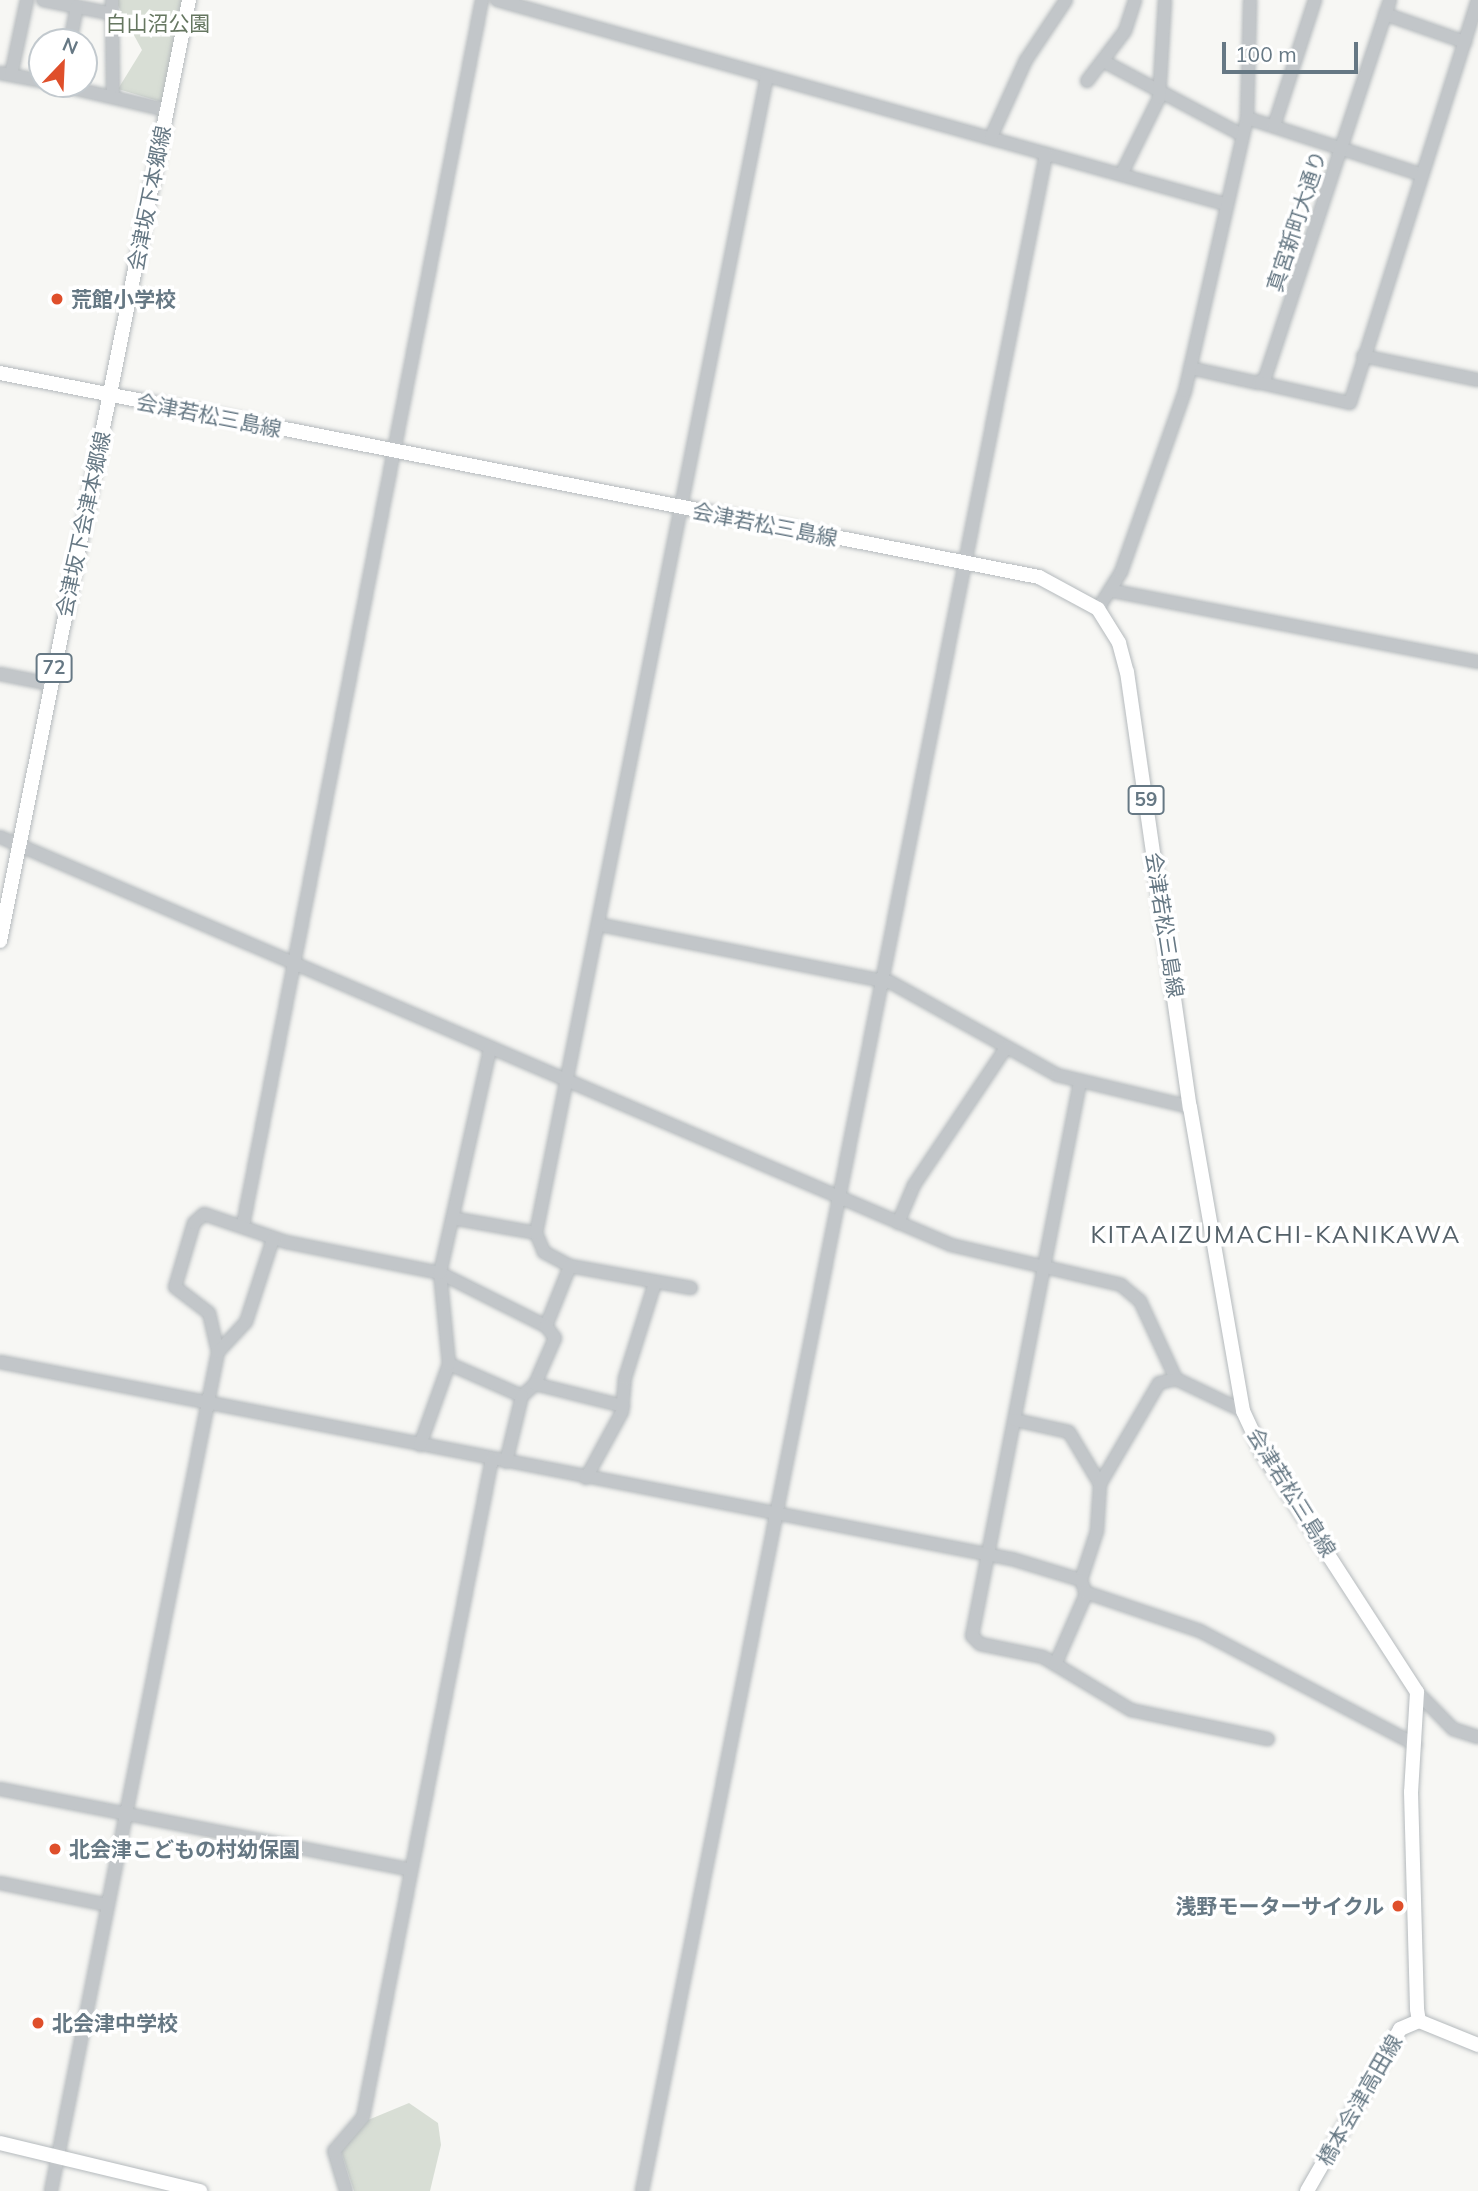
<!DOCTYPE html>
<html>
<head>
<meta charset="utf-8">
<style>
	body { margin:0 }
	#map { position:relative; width:1478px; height:2191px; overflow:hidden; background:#f7f7f4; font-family:Mulish,"Noto Sans JP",sans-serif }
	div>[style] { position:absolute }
	.green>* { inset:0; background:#d8ded5 }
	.roads { filter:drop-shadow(0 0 2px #b5babd) drop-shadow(0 0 2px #b5babd) }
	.minor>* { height:12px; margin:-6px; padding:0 6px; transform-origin:6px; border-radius:6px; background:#c2c6c9 }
	.major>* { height:14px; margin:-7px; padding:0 7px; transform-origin:7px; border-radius:7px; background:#fff }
	.dots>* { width:19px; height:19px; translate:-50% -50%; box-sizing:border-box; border:4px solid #fff; border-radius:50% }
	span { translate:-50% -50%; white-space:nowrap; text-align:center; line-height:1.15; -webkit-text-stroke:7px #fff; paint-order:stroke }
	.shield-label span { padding:2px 5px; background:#fff; border:2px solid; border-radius:5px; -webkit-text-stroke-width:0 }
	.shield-label { font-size:19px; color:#667884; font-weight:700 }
	.park-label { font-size:21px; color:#667761 }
	.street-label { font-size:21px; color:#667884 }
	.poi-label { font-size:21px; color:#667884; font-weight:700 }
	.left { translate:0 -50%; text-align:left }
	.right { translate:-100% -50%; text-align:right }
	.quarter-label { font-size:24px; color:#546169; letter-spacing:2px }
	.north { position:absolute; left:28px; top:28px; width:70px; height:70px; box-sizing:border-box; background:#fff; border:2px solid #c2c9ce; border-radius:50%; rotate:23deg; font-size:19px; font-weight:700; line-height:28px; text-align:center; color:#667884 }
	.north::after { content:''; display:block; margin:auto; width:24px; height:32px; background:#df4f2b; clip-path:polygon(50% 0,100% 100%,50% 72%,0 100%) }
	.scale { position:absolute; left:1222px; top:42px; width:136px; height:32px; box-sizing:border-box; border:4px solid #667884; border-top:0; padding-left:9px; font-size:21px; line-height:24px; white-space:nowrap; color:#667884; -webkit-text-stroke:5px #fff; paint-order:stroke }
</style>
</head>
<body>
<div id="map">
	<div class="green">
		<i style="clip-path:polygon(115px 0,186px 0,165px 103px,118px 89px,142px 50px)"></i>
		<i style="clip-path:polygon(409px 2103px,438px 2123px,441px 2145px,430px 2191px,354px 2191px,341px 2151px,368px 2120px)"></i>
	</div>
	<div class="roads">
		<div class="minor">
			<i style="left:43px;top:0;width:71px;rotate:11.3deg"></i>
			<i style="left:112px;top:0;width:95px;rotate:89.4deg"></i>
			<i style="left:497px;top:0;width:756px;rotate:15.65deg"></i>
			<i style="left:1385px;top:14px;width:85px;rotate:19.3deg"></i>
			<i style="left:70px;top:42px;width:36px;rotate:-79deg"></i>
			<i style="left:1103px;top:61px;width:157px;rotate:28deg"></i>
			<i style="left:0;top:73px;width:43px;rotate:10.8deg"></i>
			<i style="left:11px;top:75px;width:77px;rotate:-78deg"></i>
			<i style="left:1087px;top:81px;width:63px;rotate:-52.8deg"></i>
			<i style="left:1125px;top:31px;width:33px;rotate:-72deg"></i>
			<i style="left:55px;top:84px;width:115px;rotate:13.1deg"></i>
			<i style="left:1247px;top:118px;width:181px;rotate:18deg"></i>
			<i style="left:1274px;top:126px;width:133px;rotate:-72deg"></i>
			<i style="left:991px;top:137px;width:85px;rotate:-65.6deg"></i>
			<i style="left:1026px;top:60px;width:72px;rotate:-56.3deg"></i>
			<i style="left:1122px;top:173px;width:84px;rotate:-63.7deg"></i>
			<i style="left:1159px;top:98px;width:98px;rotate:-86.5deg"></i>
			<i style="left:1363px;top:356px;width:117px;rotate:11.8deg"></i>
			<i style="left:1190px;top:368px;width:70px;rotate:12.4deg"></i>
			<i style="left:1258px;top:383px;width:9px;rotate:-36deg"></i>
			<i style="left:1265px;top:378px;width:398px;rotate:-71.7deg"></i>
			<i style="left:1261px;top:383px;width:91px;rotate:12.7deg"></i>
			<i style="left:1350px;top:403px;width:423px;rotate:-72.4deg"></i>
			<i style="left:1113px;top:591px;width:372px;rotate:11deg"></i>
			<i style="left:1098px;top:609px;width:44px;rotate:-58.1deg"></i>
			<i style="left:1121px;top:572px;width:192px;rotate:-70.5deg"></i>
			<i style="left:1185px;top:391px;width:280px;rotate:-77.2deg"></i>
			<i style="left:1247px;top:118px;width:118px;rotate:-88.5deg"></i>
			<i style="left:0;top:674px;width:51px;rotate:11.3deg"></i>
			<i style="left:0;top:837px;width:1035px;rotate:23.22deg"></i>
			<i style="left:951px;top:1245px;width:175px;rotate:13.2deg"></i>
			<i style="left:1121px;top:1285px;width:25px;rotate:40deg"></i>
			<i style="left:1140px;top:1301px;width:86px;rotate:65.2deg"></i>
			<i style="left:601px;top:925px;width:295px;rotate:11.2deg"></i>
			<i style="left:890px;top:982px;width:191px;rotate:29.1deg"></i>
			<i style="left:1057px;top:1075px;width:137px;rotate:13.5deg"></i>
			<i style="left:1080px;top:1082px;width:564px;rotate:101.03deg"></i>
			<i style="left:972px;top:1636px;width:11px;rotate:45deg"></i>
			<i style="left:980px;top:1644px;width:64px;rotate:11.7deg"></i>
			<i style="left:1043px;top:1657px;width:103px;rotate:31.1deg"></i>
			<i style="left:1131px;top:1710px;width:140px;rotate:12deg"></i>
			<i style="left:457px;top:1219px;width:80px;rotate:10deg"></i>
			<i style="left:898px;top:1223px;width:41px;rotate:-67.2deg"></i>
			<i style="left:914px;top:1185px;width:164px;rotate:-56.2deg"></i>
			<i style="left:243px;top:1225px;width:1248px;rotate:-78.96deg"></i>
			<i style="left:691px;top:1288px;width:123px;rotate:-169.7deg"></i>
			<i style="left:570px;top:1266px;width:30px;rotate:-152deg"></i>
			<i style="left:544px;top:1252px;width:21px;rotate:-113deg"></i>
			<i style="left:536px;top:1233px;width:1180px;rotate:-78.71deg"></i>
			<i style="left:546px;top:1326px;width:65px;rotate:-68.2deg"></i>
			<i style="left:218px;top:1352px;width:40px;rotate:-103deg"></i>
			<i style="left:209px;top:1313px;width:43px;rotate:-142.6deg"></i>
			<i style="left:175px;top:1287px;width:67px;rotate:-73.5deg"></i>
			<i style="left:194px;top:1223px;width:13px;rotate:-42deg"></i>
			<i style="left:204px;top:1214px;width:87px;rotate:18.9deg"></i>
			<i style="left:286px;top:1242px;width:157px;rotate:11.4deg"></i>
			<i style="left:440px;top:1273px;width:119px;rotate:26.6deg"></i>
			<i style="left:546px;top:1326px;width:15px;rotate:53deg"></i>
			<i style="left:555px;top:1338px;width:50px;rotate:113.5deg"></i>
			<i style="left:535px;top:1384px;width:18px;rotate:137deg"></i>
			<i style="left:522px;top:1396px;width:80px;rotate:-156.3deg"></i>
			<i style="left:0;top:1362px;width:1031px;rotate:11.02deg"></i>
			<i style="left:1012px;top:1559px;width:72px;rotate:16.9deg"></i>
			<i style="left:535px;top:1384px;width:91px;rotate:14deg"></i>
			<i style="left:1015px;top:1420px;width:55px;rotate:12.5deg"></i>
			<i style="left:1069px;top:1432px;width:61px;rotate:59.2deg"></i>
			<i style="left:1100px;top:1484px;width:47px;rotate:93.7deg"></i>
			<i style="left:1097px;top:1531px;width:52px;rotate:108.1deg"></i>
			<i style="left:1081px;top:1580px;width:15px;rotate:70deg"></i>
			<i style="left:1086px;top:1594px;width:77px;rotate:113.6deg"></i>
			<i style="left:420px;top:1445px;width:86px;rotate:-70.3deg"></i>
			<i style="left:449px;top:1364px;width:91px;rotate:-95.6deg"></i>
			<i style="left:440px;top:1273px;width:229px;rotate:-77.4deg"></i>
			<i style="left:506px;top:1462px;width:68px;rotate:-76.4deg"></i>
			<i style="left:586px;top:1478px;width:75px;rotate:-61.4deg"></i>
			<i style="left:622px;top:1412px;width:34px;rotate:-85deg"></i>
			<i style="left:625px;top:1378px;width:100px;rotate:-72.5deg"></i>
			<i style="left:1100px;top:1484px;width:117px;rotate:-59.7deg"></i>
			<i style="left:1159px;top:1383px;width:17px;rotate:-13deg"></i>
			<i style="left:1176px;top:1379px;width:74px;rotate:25.5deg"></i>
			<i style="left:1085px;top:1592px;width:121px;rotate:18.7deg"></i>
			<i style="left:1200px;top:1631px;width:244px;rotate:27.8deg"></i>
			<i style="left:1417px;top:1692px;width:52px;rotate:45.8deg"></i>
			<i style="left:1453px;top:1729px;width:26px;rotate:18deg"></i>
			<i style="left:0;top:1789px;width:419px;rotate:11.1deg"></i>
			<i style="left:0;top:1883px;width:110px;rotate:11.5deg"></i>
			<i style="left:51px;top:2191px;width:855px;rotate:-78.74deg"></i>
			<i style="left:218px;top:1352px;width:41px;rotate:-47deg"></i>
			<i style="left:246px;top:1322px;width:87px;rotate:-72deg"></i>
			<i style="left:346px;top:2191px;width:42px;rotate:-106.7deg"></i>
			<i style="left:334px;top:2151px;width:45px;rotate:-49.5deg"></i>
			<i style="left:363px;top:2117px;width:671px;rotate:-78.91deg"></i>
			<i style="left:642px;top:2191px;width:2077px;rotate:-78.78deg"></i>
		</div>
		<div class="major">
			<i style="left:0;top:373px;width:1059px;rotate:11.11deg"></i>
			<i style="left:1039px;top:577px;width:67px;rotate:28.5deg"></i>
			<i style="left:1098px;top:609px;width:40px;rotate:58deg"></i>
			<i style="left:1119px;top:643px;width:30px;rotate:75deg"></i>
			<i style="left:1127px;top:672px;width:440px;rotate:81.8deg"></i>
			<i style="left:1190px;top:1107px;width:309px;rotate:80.1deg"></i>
			<i style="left:1243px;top:1411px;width:47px;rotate:65.1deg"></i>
			<i style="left:1263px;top:1454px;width:283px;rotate:57.1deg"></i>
			<i style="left:1417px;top:1692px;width:100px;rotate:93.4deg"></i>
			<i style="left:1411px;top:1792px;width:217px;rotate:88.4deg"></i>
			<i style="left:1417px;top:2009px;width:12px;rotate:81deg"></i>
			<i style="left:1419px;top:2021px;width:64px;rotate:22.1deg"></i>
			<i style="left:0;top:941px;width:960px;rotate:-78.64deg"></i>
			<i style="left:0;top:2143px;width:206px;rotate:13.5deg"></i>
			<i style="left:1307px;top:2191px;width:187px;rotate:-60.1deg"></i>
			<i style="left:1400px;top:2029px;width:21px;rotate:-23deg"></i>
		</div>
	</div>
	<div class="dots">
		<i style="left:57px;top:299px;background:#df4f2b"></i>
		<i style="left:55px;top:1849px;background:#df4f2b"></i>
		<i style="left:1398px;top:1906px;background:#df4f2b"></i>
		<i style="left:38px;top:2023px;background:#df4f2b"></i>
	</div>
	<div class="shield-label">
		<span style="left:54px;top:668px">72</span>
		<span style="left:1146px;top:800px">59</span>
	</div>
	<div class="park-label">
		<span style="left:158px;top:23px">白山沼公園</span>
	</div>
	<div class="street-label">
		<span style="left:149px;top:198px;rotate:-79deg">会津坂下本郷線</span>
		<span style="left:1296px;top:221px;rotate:-72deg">真宮新町大通り</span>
		<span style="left:209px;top:415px;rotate:11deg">会津若松三島線</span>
		<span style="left:83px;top:524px;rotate:-78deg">会津坂下会津本郷線</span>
		<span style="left:765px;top:524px;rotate:11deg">会津若松三島線</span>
		<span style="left:1165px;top:925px;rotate:81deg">会津若松三島線</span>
		<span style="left:1292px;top:1492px;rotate:58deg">会津若松三島線</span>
		<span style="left:1359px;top:2100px;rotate:-60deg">橋本会津高田線</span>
	</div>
	<div class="poi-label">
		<span class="left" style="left:71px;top:299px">荒館小学校</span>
		<span class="left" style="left:69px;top:1849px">北会津こどもの村幼保園</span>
		<span class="right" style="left:1384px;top:1906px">浅野モーターサイクル</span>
		<span class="left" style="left:52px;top:2023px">北会津中学校</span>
	</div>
	<div class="quarter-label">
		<span style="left:1276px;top:1235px">KITAAIZUMACHI-KANIKAWA</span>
	</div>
	<div class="north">N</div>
	<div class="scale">100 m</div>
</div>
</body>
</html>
